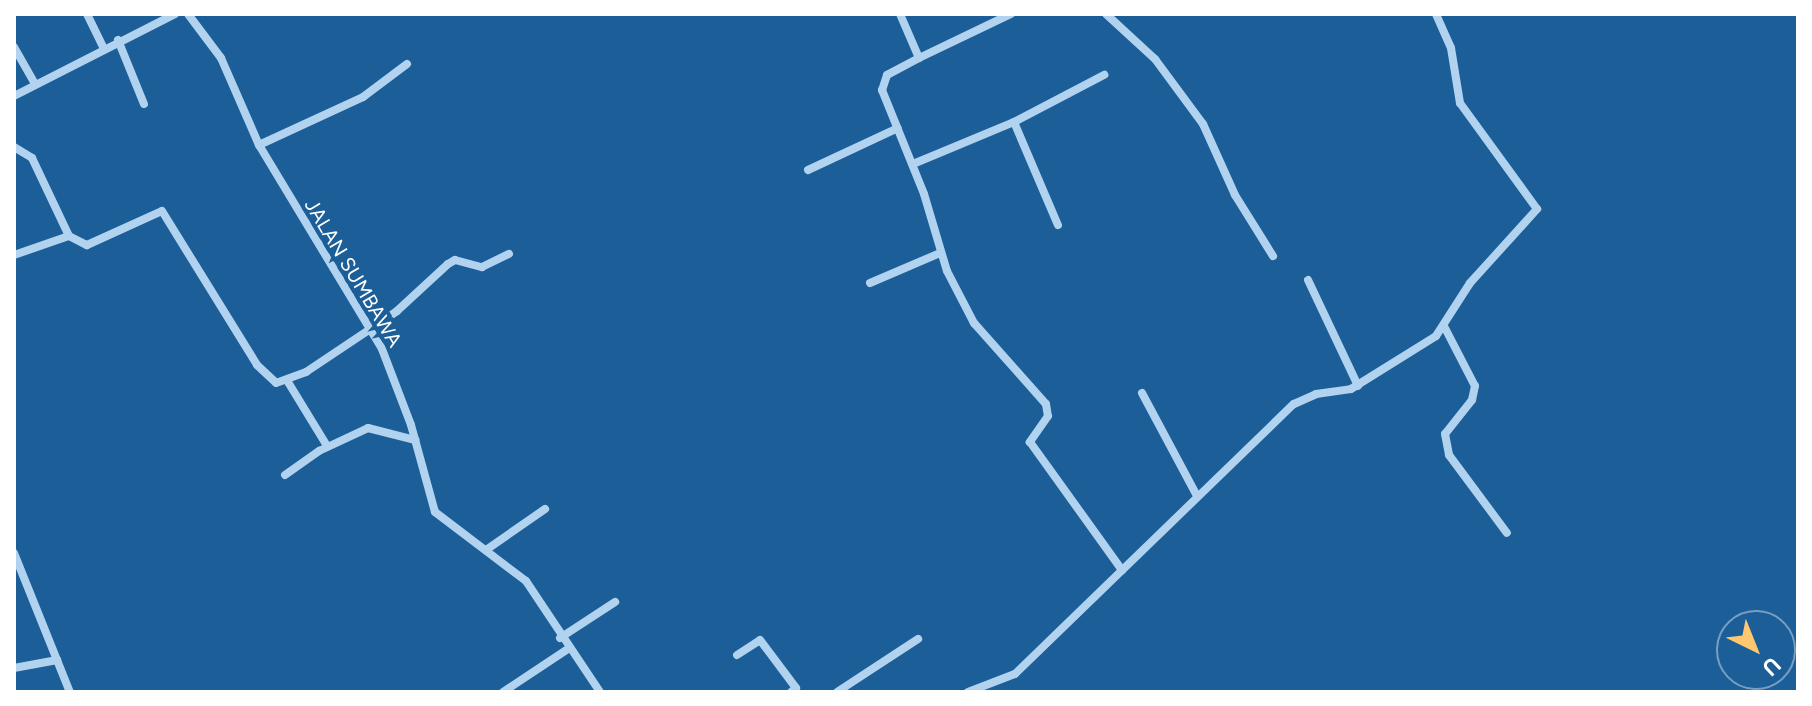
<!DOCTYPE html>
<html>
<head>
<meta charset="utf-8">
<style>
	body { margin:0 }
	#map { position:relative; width:1812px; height:706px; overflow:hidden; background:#1c5e98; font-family:Figtree,sans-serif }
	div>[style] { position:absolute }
	.street>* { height:8px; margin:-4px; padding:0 4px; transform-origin:4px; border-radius:4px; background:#b1d3f0 }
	span { translate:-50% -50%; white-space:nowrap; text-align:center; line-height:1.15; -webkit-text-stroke:8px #1c5e98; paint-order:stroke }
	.street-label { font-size:20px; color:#fff }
	.frame { position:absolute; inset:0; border:16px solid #fff; pointer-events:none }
	.north { position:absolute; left:1716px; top:610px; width:80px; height:80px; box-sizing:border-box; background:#1c5e98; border:2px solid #779ec1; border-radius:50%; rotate:137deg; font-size:22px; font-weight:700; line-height:32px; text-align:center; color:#fff }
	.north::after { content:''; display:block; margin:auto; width:28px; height:36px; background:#ffc770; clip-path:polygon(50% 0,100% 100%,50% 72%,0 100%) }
</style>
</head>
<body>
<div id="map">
	<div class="street">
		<i style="left:87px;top:14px;width:37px;rotate:64deg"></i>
		<i style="left:188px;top:14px;width:55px;rotate:53.1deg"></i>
		<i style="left:221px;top:58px;width:95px;rotate:66.4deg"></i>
		<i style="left:259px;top:145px;width:238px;rotate:58.9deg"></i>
		<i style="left:382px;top:349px;width:81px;rotate:69.1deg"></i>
		<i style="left:411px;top:425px;width:90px;rotate:74.6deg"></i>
		<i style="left:435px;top:512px;width:114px;rotate:37.2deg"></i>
		<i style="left:526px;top:581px;width:133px;rotate:56.3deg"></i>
		<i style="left:900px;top:14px;width:48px;rotate:66.6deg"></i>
		<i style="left:919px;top:58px;width:36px;rotate:152deg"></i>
		<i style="left:887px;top:75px;width:16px;rotate:108deg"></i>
		<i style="left:882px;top:90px;width:112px;rotate:68deg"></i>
		<i style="left:924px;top:194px;width:80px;rotate:73.4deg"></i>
		<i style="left:947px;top:271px;width:59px;rotate:62.6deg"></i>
		<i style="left:974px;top:323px;width:108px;rotate:48.4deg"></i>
		<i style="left:1046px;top:404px;width:12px;rotate:81deg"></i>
		<i style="left:1048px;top:416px;width:32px;rotate:125deg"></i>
		<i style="left:1030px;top:442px;width:158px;rotate:54.3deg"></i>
		<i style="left:1106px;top:14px;width:67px;rotate:42.6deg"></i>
		<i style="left:1155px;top:59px;width:81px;rotate:53.6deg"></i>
		<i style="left:1203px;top:124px;width:78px;rotate:65.7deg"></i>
		<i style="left:1235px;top:195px;width:72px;rotate:58.1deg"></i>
		<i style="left:118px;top:40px;width:69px;rotate:67.9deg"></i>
		<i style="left:14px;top:47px;width:43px;rotate:60.4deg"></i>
		<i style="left:919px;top:58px;width:102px;rotate:-25.6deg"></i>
		<i style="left:14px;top:96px;width:181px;rotate:-27deg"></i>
		<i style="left:1014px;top:122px;width:112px;rotate:66.9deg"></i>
		<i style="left:259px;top:145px;width:115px;rotate:-24.8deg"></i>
		<i style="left:363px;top:97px;width:55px;rotate:-36.9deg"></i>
		<i style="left:14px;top:147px;width:21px;rotate:31deg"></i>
		<i style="left:32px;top:158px;width:86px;rotate:64.6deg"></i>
		<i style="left:913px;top:164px;width:109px;rotate:-22.6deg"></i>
		<i style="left:1014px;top:122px;width:102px;rotate:-27.6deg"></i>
		<i style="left:808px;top:170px;width:99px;rotate:-25deg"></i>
		<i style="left:14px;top:255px;width:58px;rotate:-19.1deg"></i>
		<i style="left:69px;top:236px;width:20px;rotate:27deg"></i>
		<i style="left:87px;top:245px;width:82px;rotate:-24.4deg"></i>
		<i style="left:162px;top:211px;width:181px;rotate:58.3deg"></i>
		<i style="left:257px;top:365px;width:26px;rotate:43deg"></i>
		<i style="left:276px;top:383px;width:32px;rotate:-20deg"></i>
		<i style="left:306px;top:372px;width:110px;rotate:-33.8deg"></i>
		<i style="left:397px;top:311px;width:69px;rotate:-42.7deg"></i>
		<i style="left:448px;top:264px;width:8px;rotate:-30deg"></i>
		<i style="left:455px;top:260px;width:28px;rotate:15deg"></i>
		<i style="left:482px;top:267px;width:30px;rotate:-26deg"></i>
		<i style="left:1308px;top:280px;width:117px;rotate:64.7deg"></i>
		<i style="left:870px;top:283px;width:76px;rotate:-23.2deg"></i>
		<i style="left:1445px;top:328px;width:65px;rotate:62.7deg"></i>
		<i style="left:1475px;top:386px;width:14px;rotate:102deg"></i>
		<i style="left:1472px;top:400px;width:43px;rotate:128.5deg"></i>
		<i style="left:1445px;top:434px;width:21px;rotate:79deg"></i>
		<i style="left:1449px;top:455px;width:97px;rotate:53.4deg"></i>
		<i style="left:288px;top:382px;width:75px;rotate:58.6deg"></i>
		<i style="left:1142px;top:393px;width:115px;rotate:61.9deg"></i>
		<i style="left:285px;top:475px;width:42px;rotate:-35.2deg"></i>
		<i style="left:319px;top:451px;width:54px;rotate:-25.1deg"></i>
		<i style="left:368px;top:428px;width:49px;rotate:14.3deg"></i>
		<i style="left:486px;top:550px;width:72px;rotate:-34.8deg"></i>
		<i style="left:14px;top:553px;width:150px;rotate:68.1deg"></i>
		<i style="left:560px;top:638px;width:66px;rotate:-33.2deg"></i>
		<i style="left:737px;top:655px;width:27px;rotate:-33deg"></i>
		<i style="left:760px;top:640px;width:60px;rotate:53.1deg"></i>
		<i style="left:796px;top:688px;width:6px;rotate:141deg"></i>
		<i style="left:14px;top:668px;width:44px;rotate:-10.5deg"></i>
		<i style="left:503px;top:692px;width:78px;rotate:-33.5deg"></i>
		<i style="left:837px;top:692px;width:97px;rotate:-33.2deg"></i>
		<i style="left:968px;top:692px;width:50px;rotate:-21deg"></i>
		<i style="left:1015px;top:674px;width:388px;rotate:-44.1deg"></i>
		<i style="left:1294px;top:404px;width:24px;rotate:-24deg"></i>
		<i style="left:1316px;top:394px;width:35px;rotate:-8deg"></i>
		<i style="left:1351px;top:389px;width:100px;rotate:-31.9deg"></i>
		<i style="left:1436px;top:336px;width:63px;rotate:-57.3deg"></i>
		<i style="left:1470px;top:283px;width:100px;rotate:-47.8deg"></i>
		<i style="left:1537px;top:209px;width:131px;rotate:-126deg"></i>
		<i style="left:1460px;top:103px;width:56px;rotate:-99.3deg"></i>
		<i style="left:1451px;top:48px;width:37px;rotate:-114deg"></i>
	</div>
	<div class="street-label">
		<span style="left:353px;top:273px;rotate:59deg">JALAN SUMBAWA</span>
	</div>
	<div class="frame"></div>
	<div class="north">U</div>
</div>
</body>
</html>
